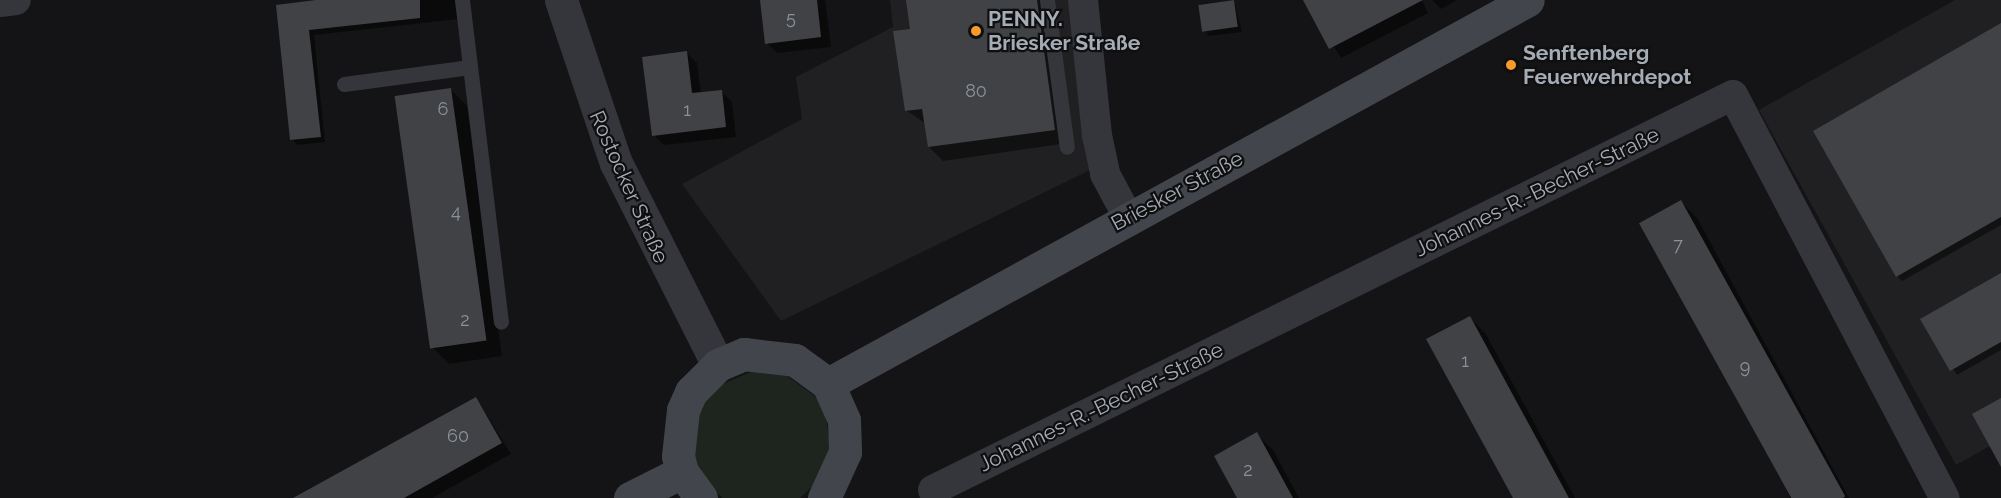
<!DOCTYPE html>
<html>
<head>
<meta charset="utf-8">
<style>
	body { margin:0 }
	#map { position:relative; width:2001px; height:498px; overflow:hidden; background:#141416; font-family:Raleway,sans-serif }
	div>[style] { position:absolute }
	.built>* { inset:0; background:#202023 }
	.green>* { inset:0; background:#1e251e }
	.shadow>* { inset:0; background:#0007 }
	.building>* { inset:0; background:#404246; transform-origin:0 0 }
	.service>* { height:15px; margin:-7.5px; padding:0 7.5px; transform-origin:7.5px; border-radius:7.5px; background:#35363b }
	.minor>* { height:30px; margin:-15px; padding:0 15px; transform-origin:15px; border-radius:15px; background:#35363b }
	.tertiary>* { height:33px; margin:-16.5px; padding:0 16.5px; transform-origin:16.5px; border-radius:16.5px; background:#35363b }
	.secondary>* { height:33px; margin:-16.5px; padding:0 16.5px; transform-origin:16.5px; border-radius:16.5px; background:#42454b }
	.dots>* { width:16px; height:16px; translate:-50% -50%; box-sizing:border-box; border:3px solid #0f0f10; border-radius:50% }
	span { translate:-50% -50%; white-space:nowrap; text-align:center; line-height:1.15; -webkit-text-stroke:4.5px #0f0f10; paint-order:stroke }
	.number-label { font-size:18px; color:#8c929a }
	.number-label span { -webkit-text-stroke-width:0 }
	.poi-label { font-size:21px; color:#a5acb6; font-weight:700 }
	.left { translate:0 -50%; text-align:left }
	.street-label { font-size:21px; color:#a5acb6 }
</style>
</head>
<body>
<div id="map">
	<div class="built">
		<i style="clip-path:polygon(890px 0,1071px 0,1090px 170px,781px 321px,682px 184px,802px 119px,796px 77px,893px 27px)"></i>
		<i style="clip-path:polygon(1955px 0,2001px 0,2001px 440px,1956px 465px,1759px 110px)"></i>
	</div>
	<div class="green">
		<i style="clip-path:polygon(751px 372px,787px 376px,816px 397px,825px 412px,831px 447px,819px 480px,800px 498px,722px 498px,697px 468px,692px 450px,696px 414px,718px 386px)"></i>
	</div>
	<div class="shadow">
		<i style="clip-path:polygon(345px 0,460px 0,459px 19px,314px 35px,325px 142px,297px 145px,292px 139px,278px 6px)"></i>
		<i style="clip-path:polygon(761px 0,825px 0,831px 47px,777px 53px,767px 43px)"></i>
		<i style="clip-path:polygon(908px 0,1049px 0,1068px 143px,943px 161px,929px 147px,926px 124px,906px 110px,912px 30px)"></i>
		<i style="clip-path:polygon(1234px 0,1242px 32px,1208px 36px,1200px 4px)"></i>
		<i style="clip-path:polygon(1306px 0,1422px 0,1428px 13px,1341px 58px)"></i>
		<i style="clip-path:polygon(1432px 0,1457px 0,1441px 9px)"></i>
		<i style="clip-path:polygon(2001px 25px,2001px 225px,1902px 281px,1897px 276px)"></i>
		<i style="clip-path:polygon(687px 53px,697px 63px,701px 94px,722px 92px,732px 102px,736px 137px,664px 145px,654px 135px)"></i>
		<i style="clip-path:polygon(451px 90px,467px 106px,502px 356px,449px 364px,432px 347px)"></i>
		<i style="clip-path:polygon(1681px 202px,1697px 218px,1849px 498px,1790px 498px)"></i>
		<i style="clip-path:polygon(2001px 274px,2001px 350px,1957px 375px,1922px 319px)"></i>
		<i style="clip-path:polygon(1470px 318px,1486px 334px,1575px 498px,1514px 498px)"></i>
		<i style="clip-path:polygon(476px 398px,511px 454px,432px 498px,296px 498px)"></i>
		<i style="clip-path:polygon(1256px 434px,1273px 450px,1299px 498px,1239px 498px)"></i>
	</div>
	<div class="building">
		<i style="clip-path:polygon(316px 0,420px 0,420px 18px,309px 30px,321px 137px,290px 140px,276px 5px)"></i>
		<i style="clip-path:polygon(760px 0,817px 0,821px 37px,765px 44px)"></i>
		<i style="clip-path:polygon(906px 0,1037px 0,1055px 130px,928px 147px,922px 109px,905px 111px,893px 31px,910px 29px)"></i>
		<i style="left:1234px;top:0;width:27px;height:36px;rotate:82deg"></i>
		<i style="clip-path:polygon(1303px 0,1423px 0,1329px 49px)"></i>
		<i style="clip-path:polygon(2001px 23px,2001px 217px,1896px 277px,1813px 131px)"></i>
		<i style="clip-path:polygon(687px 51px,692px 93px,722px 90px,726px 127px,652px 136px,642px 57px)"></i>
		<i style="left:451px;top:88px;width:255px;height:57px;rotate:82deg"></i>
		<i style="left:1681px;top:200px;width:339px;height:48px;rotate:61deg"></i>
		<i style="clip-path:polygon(2001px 273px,2001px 342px,1950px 371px,1920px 319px)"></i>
		<i style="clip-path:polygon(1470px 316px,1569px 498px,1513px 498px,1426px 339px)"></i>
		<i style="clip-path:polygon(476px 397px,502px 443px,404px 498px,293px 498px)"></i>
		<i style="clip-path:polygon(2001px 398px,2001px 467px,1972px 414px)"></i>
		<i style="clip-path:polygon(1257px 432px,1293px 498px,1237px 498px,1214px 456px)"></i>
	</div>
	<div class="service">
		<i style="left:462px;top:0;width:324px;rotate:83.1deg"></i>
		<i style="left:1047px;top:0;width:148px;rotate:82.3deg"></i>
		<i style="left:344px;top:84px;width:127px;rotate:-7.7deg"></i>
	</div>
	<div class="minor">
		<i style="left:1083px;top:0;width:136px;rotate:84.1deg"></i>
		<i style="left:1097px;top:135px;width:40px;rotate:78deg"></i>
		<i style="left:1105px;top:174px;width:49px;rotate:61.9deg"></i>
		<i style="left:0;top:2px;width:16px;rotate:-7deg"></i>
		<i style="left:933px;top:490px;width:892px;rotate:-26.28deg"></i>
		<i style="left:1733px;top:95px;width:455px;rotate:62.3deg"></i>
	</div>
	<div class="tertiary">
		<i style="left:561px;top:0;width:172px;rotate:71.4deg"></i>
		<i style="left:616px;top:163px;width:226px;rotate:63.2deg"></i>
	</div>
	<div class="secondary">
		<i style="left:828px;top:384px;width:798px;rotate:-28.75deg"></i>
		<i style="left:630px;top:498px;width:58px;rotate:-26.6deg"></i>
		<i style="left:701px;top:498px;width:32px;rotate:-126deg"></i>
		<i style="left:682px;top:472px;width:16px;rotate:-104deg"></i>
		<i style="left:678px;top:456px;width:46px;rotate:-83.8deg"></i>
		<i style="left:683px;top:410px;width:20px;rotate:-66deg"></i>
		<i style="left:691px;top:392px;width:38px;rotate:-45deg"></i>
		<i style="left:718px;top:365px;width:28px;rotate:-23deg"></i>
		<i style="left:744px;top:354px;width:51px;rotate:6.7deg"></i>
		<i style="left:795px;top:360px;width:41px;rotate:36deg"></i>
		<i style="left:828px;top:384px;width:39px;rotate:66deg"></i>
		<i style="left:844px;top:420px;width:32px;rotate:88deg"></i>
		<i style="left:845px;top:452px;width:51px;rotate:114.5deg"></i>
	</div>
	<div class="dots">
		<i style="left:976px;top:31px;background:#f79c2a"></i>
		<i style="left:1511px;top:65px;background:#f79c2a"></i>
	</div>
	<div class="number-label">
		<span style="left:791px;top:18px">5</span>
		<span style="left:976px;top:91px">80</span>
		<span style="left:443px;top:109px">6</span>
		<span style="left:687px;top:110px">1</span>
		<span style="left:456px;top:212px">4</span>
		<span style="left:1678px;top:245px">7</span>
		<span style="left:465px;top:320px">2</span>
		<span style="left:1465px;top:361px">1</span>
		<span style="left:1745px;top:367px">9</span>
		<span style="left:458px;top:436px">60</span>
		<span style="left:1248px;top:470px">2</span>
	</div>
	<div class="poi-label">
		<span class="left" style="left:988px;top:31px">PENNY.<br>Briesker Straße</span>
		<span class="left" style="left:1523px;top:65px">Senftenberg<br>Feuerwehrdepot</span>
	</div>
	<div class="street-label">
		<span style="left:629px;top:187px;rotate:66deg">Rostocker Straße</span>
		<span style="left:1177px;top:191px;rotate:-28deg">Briesker Straße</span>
		<span style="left:1537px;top:192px;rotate:-26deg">Johannes-R.-Becher-Straße</span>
		<span style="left:1101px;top:407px;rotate:-26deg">Johannes-R.-Becher-Straße</span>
	</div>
</div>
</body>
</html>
